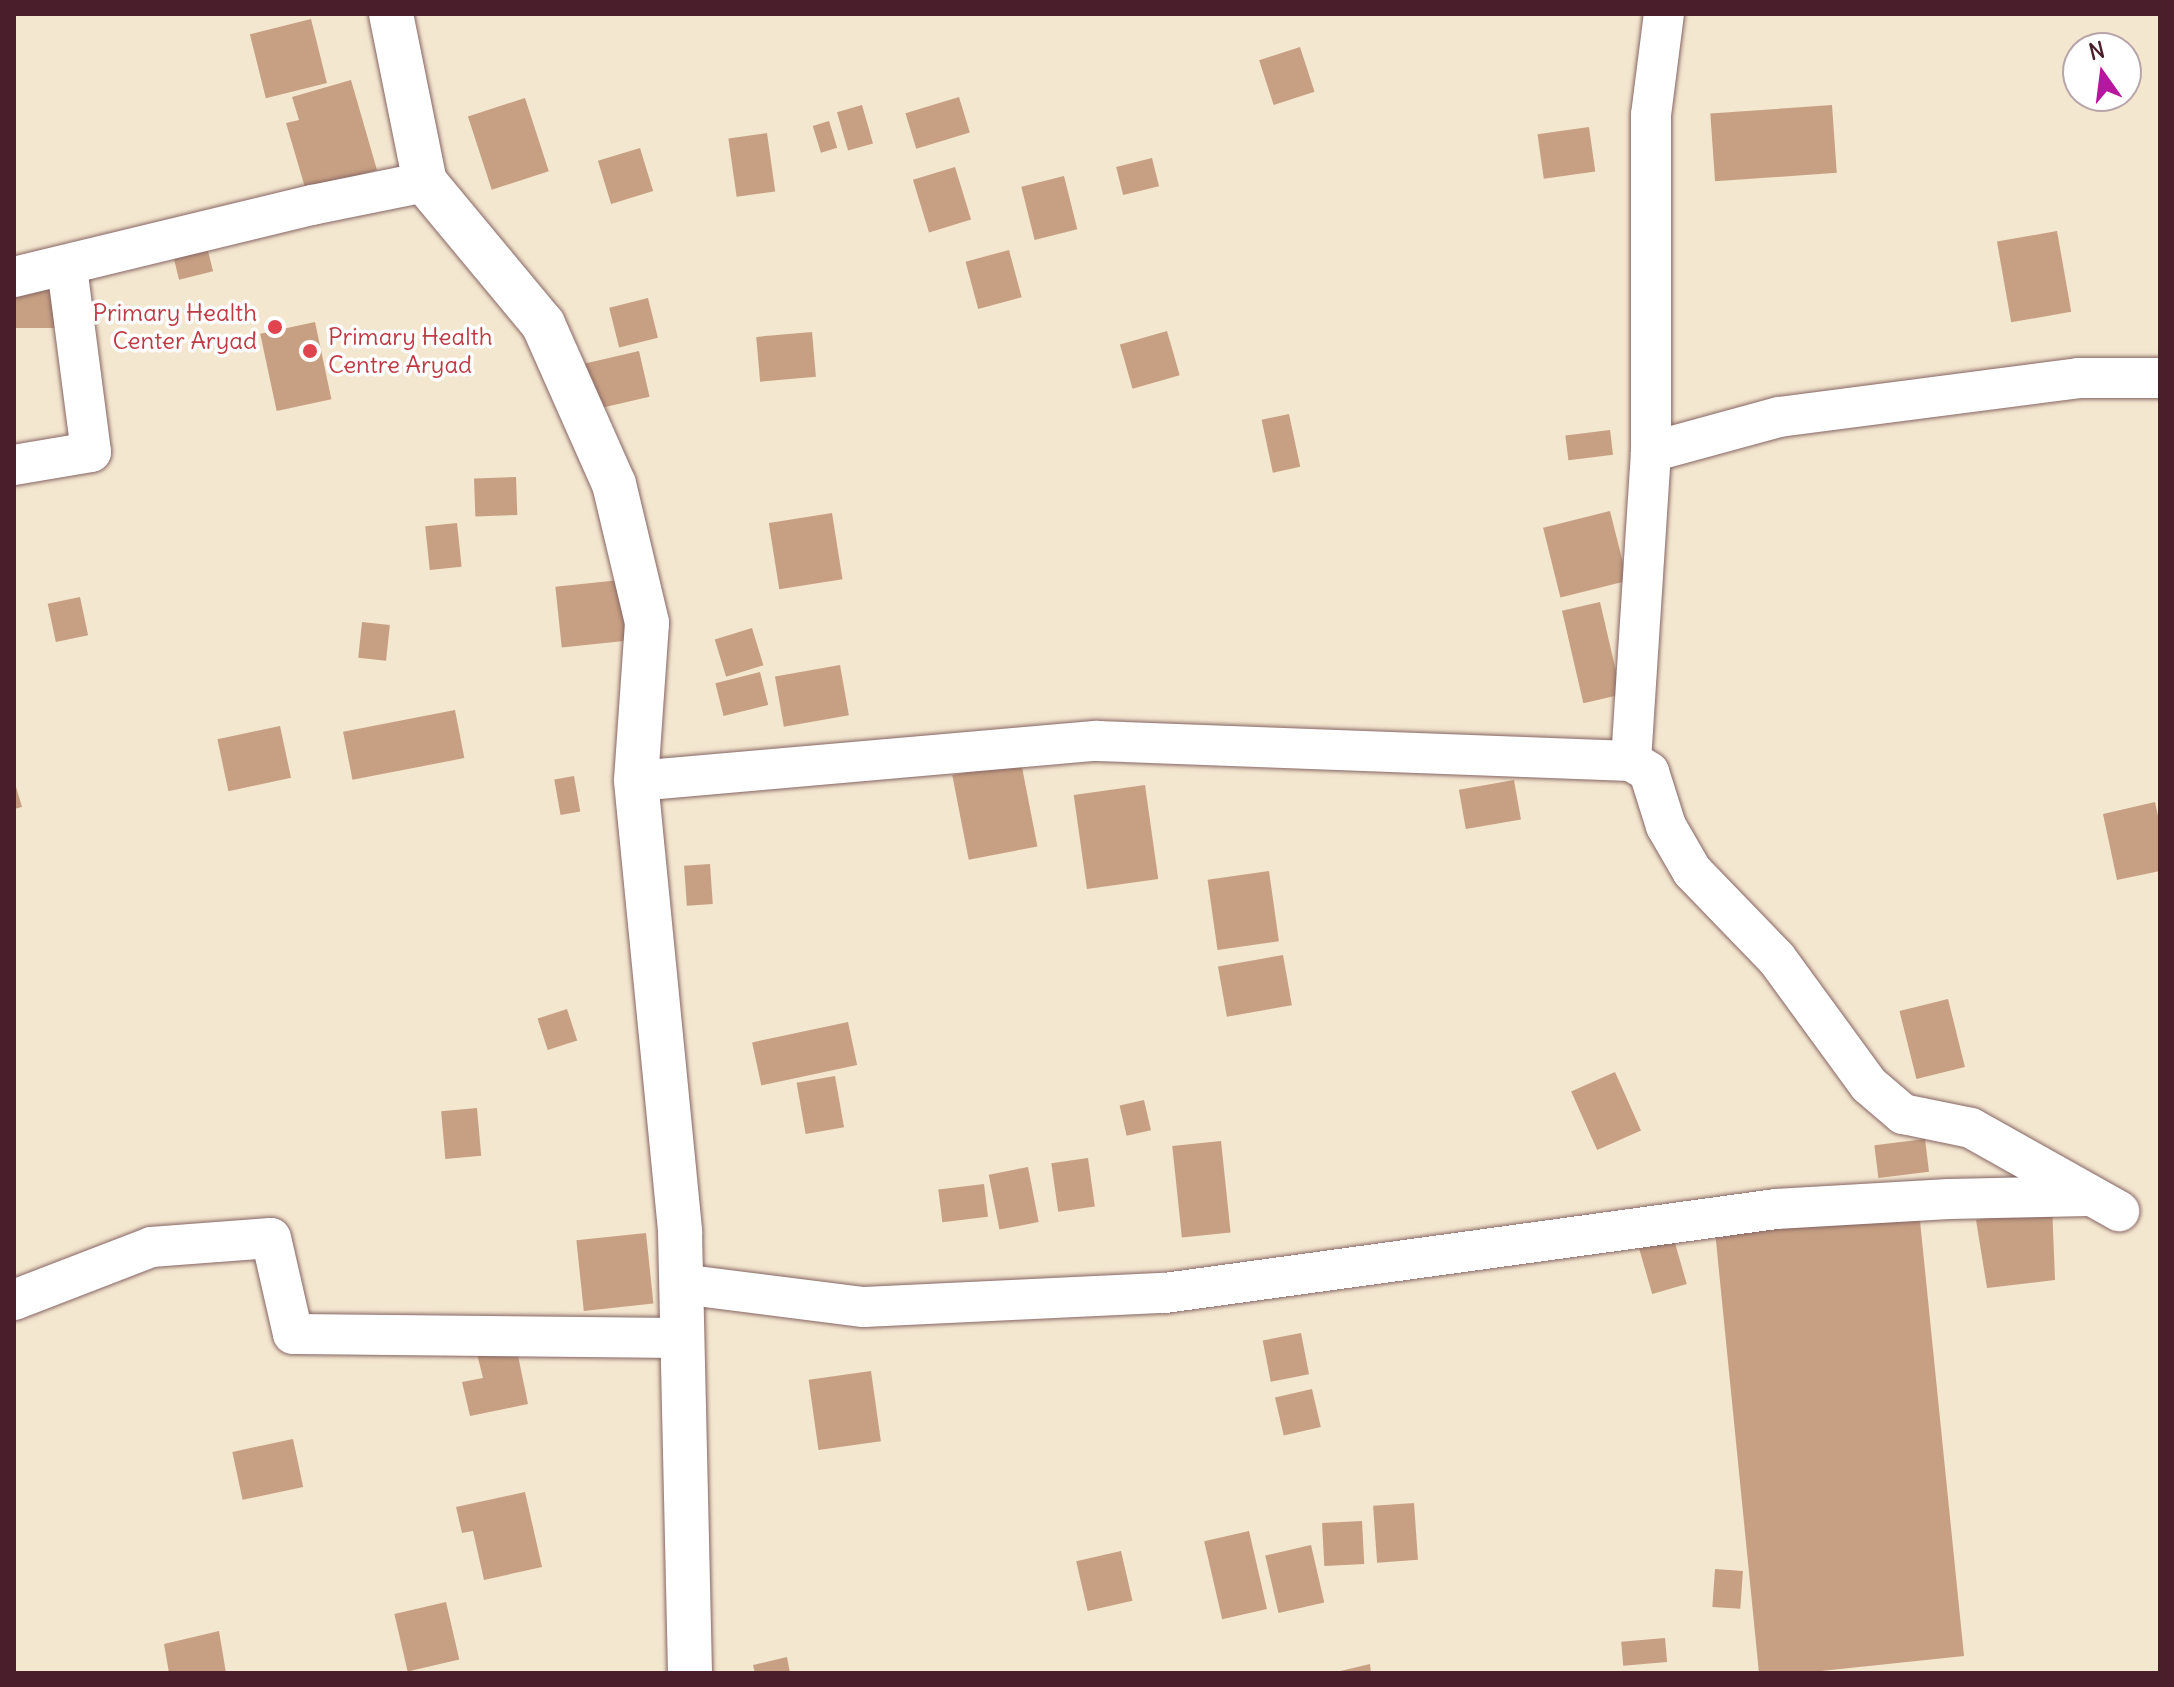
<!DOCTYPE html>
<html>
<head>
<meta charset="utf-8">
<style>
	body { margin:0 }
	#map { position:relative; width:2174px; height:1687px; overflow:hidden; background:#f4e7cf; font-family:Delius,sans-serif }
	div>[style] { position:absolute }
	.building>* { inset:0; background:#c7a083; transform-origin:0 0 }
	.roads { filter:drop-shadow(0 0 2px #866564) drop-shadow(0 0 2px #866564) }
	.minor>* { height:40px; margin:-20px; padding:0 20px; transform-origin:20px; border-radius:20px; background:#fff }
	.secondary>* { height:44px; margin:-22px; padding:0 22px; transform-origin:22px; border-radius:22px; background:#fff }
	.dots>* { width:22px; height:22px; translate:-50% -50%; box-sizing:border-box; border:4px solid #fff; border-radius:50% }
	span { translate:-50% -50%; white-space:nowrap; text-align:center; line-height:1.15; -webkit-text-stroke:7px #fff; paint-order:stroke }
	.health-label { font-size:24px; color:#be3a42 }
	.right { translate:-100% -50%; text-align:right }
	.left { translate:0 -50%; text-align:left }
	.frame { position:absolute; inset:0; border:16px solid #4a1f2b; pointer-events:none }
	.north { position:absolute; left:2062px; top:32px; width:80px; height:80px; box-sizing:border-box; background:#fff; border:2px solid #b7a5aa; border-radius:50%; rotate:346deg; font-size:22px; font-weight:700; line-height:32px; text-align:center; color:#4a1f2b }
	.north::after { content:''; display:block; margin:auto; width:28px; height:36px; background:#b5179e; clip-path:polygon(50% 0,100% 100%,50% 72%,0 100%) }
</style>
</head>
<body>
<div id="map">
	<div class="building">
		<i style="left:311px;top:19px;width:66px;height:63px;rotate:76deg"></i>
		<i style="left:1300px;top:47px;width:47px;height:43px;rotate:72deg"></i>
		<i style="clip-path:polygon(351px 80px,377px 170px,306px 191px,286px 123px,299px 120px,292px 97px)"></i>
		<i style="left:959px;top:97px;width:37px;height:56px;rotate:73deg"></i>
		<i style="left:525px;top:98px;width:77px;height:60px;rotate:72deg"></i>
		<i style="left:862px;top:105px;width:40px;height:26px;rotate:74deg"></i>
		<i style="left:1832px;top:105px;width:68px;height:122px;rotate:86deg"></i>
		<i style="left:829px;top:121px;width:28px;height:17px;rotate:73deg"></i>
		<i style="left:1589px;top:127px;width:45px;height:52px;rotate:82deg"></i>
		<i style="left:767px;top:133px;width:59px;height:39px;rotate:82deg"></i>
		<i style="left:640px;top:148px;width:45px;height:44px;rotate:73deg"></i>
		<i style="left:1152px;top:158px;width:29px;height:37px;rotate:76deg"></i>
		<i style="left:955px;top:167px;width:55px;height:44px;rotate:73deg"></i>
		<i style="left:1064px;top:176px;width:55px;height:44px;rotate:76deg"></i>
		<i style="left:2057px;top:231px;width:82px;height:61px;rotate:80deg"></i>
		<i style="left:207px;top:247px;width:25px;height:35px;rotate:76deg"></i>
		<i style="left:1009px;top:250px;width:49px;height:45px;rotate:75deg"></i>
		<i style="left:65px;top:280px;width:48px;height:51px;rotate:90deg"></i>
		<i style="left:648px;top:298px;width:41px;height:40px;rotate:76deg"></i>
		<i style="left:315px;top:322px;width:79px;height:56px;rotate:78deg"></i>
		<i style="left:1167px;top:331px;width:46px;height:49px;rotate:74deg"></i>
		<i style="left:812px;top:332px;width:45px;height:56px;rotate:85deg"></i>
		<i style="left:639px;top:351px;width:47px;height:61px;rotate:77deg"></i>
		<i style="left:1289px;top:414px;width:54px;height:28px;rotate:78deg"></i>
		<i style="left:1610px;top:430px;width:25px;height:45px;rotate:83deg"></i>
		<i style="left:516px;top:477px;width:38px;height:42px;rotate:88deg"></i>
		<i style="left:1610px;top:511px;width:72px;height:69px;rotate:76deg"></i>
		<i style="left:832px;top:513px;width:67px;height:64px;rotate:81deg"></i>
		<i style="left:457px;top:523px;width:44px;height:32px;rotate:84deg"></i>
		<i style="left:620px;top:580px;width:61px;height:65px;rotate:84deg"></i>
		<i style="left:80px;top:597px;width:39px;height:33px;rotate:78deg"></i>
		<i style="left:1600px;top:602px;width:95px;height:39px;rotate:77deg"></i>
		<i style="left:362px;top:622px;width:28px;height:36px;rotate:6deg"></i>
		<i style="left:752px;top:628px;width:39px;height:39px;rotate:73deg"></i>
		<i style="left:840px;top:665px;width:51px;height:66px;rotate:80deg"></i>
		<i style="left:760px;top:672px;width:34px;height:46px;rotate:76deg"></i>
		<i style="left:455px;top:710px;width:49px;height:114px;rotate:79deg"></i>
		<i style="left:280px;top:726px;width:53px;height:64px;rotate:78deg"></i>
		<i style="left:1021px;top:762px;width:86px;height:70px;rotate:79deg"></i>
		<i style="left:574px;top:776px;width:36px;height:20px;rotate:80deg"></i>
		<i style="clip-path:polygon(14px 780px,22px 807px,14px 809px)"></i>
		<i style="left:1514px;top:780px;width:40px;height:56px;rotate:80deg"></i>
		<i style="left:1145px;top:785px;width:95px;height:72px;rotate:82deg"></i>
		<i style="clip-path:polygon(2155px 802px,2160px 825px,2160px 871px,2117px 880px,2103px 814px)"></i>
		<i style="left:710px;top:864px;width:40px;height:26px;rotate:86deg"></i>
		<i style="left:1269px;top:871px;width:71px;height:62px;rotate:82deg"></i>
		<i style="left:1283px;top:955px;width:51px;height:66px;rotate:80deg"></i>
		<i style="left:1948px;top:999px;width:70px;height:50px;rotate:76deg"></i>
		<i style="left:567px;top:1009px;width:33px;height:31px;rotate:72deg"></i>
		<i style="left:848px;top:1022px;width:44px;height:98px;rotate:78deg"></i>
		<i style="left:1615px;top:1072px;width:64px;height:48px;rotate:66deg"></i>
		<i style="left:835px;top:1076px;width:52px;height:39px;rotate:80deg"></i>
		<i style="left:1144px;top:1100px;width:31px;height:25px;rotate:77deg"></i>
		<i style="left:477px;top:1108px;width:48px;height:36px;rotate:85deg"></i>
		<i style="left:1925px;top:1139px;width:33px;height:51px;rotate:83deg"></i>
		<i style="left:1221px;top:1141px;width:92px;height:49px;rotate:84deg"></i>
		<i style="left:1088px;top:1158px;width:49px;height:37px;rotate:82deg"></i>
		<i style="left:1028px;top:1167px;width:56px;height:40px;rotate:79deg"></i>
		<i style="left:984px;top:1184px;width:33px;height:46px;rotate:83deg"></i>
		<i style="clip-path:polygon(2052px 1204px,2055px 1280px,1987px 1288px,1976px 1220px)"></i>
		<i style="clip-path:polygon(1919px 1211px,1964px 1656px,1802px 1673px,1759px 1673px,1715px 1231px)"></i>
		<i style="left:646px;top:1233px;width:71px;height:70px;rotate:84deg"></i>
		<i style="left:1673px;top:1236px;width:50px;height:36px;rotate:74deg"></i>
		<i style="left:1301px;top:1333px;width:42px;height:39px;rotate:79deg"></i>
		<i style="clip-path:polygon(516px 1346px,528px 1404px,470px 1416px,462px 1382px,483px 1378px,477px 1354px)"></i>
		<i style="left:871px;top:1371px;width:71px;height:63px;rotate:82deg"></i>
		<i style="left:1312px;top:1389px;width:39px;height:38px;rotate:77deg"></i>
		<i style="left:293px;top:1439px;width:49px;height:62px;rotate:78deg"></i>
		<i style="clip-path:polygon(525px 1492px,542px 1567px,484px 1580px,473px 1531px,462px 1533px,456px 1507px)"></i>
		<i style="left:1414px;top:1503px;width:57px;height:41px;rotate:86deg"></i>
		<i style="left:1362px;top:1521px;width:43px;height:40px;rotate:87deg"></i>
		<i style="left:1249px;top:1531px;width:80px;height:46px;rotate:77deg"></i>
		<i style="left:1311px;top:1545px;width:59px;height:47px;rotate:77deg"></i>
		<i style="left:1121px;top:1551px;width:51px;height:46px;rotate:77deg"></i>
		<i style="left:1715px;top:1569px;width:28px;height:38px;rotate:4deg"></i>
		<i style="left:446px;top:1602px;width:59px;height:53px;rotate:77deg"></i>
		<i style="clip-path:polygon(219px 1631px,226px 1673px,169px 1673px,164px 1644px)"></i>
		<i style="left:1665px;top:1638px;width:24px;height:44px;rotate:85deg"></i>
		<i style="clip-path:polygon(787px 1657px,790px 1673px,755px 1673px,753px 1665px)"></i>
		<i style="clip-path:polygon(1370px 1664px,1371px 1673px,1337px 1673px,1336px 1672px)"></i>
	</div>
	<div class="roads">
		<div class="minor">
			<i style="left:14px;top:277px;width:307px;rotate:-13.6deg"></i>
			<i style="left:312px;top:205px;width:115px;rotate:-11.5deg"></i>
			<i style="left:1651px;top:452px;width:337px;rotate:-90deg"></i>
			<i style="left:1651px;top:115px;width:102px;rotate:-82.7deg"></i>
			<i style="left:14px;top:465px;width:78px;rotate:-9.6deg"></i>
			<i style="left:91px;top:452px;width:188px;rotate:-97.4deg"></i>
			<i style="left:1631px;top:761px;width:310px;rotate:-86.3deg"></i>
			<i style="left:1651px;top:452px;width:133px;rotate:-15.3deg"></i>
			<i style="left:1779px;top:417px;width:302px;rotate:-7.4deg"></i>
			<i style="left:2078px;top:378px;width:82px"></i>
			<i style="left:636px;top:781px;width:463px;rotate:-5deg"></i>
			<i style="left:1097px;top:741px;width:534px;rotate:2.14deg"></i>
			<i style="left:1631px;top:761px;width:21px;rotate:31deg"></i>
			<i style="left:1649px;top:772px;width:57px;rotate:72.5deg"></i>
			<i style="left:1666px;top:826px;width:52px;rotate:60deg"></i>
			<i style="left:1692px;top:871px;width:122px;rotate:46deg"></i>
			<i style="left:1777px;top:959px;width:156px;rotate:53.9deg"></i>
			<i style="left:1869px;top:1085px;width:45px;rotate:40.5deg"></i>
			<i style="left:1903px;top:1114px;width:69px;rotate:11.6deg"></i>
			<i style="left:1971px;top:1128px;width:170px;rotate:29.3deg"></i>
			<i style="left:681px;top:1284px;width:184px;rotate:7.2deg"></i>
			<i style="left:864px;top:1307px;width:301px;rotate:-2.7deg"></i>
			<i style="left:1165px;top:1293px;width:617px;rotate:-7.83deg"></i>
			<i style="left:1776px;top:1209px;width:173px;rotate:-3.3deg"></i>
			<i style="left:1949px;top:1199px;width:140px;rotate:-1.2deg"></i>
			<i style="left:14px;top:1300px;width:147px;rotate:-21.1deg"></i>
			<i style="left:151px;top:1247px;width:120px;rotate:-4.3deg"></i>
			<i style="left:271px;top:1238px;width:98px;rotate:77.1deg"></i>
			<i style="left:293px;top:1334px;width:389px;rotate:0.6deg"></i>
		</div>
		<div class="secondary">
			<i style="left:391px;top:14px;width:171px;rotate:78.6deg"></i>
			<i style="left:425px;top:182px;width:185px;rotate:50.3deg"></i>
			<i style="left:543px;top:324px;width:175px;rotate:66.1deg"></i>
			<i style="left:614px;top:484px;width:143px;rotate:76.6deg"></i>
			<i style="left:647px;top:623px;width:158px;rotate:94deg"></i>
			<i style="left:636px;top:781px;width:453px;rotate:84.4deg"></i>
			<i style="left:680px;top:1232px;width:441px;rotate:88.7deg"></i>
		</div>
	</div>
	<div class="dots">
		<i style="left:275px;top:327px;background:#e0444e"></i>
		<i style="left:310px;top:351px;background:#e0444e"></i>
	</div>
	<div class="health-label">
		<span class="right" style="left:257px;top:327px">Primary Health<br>Center Aryad</span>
		<span class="left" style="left:328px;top:351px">Primary Health<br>Centre Aryad</span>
	</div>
	<div class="frame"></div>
	<div class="north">N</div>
</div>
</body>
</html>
